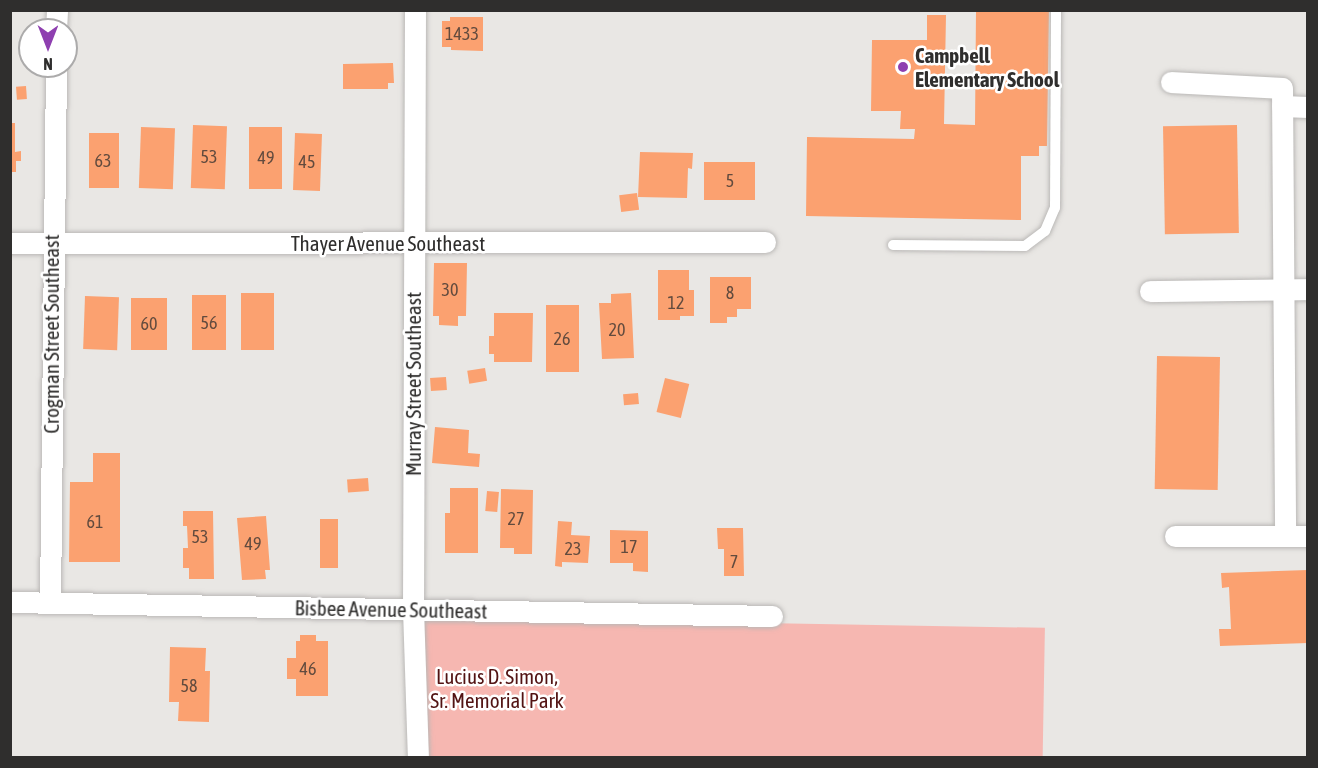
<!DOCTYPE html>
<html>
<head>
<meta charset="utf-8">
<style>
	body { margin:0 }
	#map { position:relative; width:1318px; height:768px; overflow:hidden; background:#e9e7e4; font-family:"Asap Condensed",sans-serif }
	div>[style] { position:absolute }
	.green>* { inset:0; background:#f6b7b1; transform-origin:0 0 }
	.building>* { inset:0; background:#fba170; transform-origin:0 0 }
	.roads { filter:drop-shadow(0 0 2px #bab8b6) drop-shadow(0 0 2px #bab8b6) }
	.service>* { height:10px; margin:-5px; padding:0 5px; transform-origin:5px; border-radius:5px; background:#fff }
	.minor>* { height:21px; margin:-10.5px; padding:0 10.5px; transform-origin:10.5px; border-radius:10.5px; background:#fff }
	.dots>* { width:16px; height:16px; translate:-50% -50%; box-sizing:border-box; border:3px solid #fff; border-radius:50% }
	span { translate:-50% -50%; white-space:nowrap; text-align:center; line-height:1.15; -webkit-text-stroke:5px #fff; paint-order:stroke }
	.number-label { font-size:18px; color:#624b3e }
	.number-label span { -webkit-text-stroke-width:0 }
	.poi-label { font-size:21px; color:#2f2e2d; font-weight:700 }
	.left { translate:0 -50%; text-align:left }
	.street-label { font-size:21px; color:#2f2e2d }
	.park-label { font-size:21px; color:#521313 }
	.frame { position:absolute; inset:0; border:12px solid #2f2e2d; pointer-events:none }
	.north { position:absolute; left:18px; top:18px; width:60px; height:60px; box-sizing:border-box; background:#fff; border:2px solid #acabab; border-radius:50%; rotate:180deg; font-size:16px; font-weight:700; line-height:24px; text-align:center; color:#2f2e2d }
	.north::after { content:''; display:block; margin:auto; width:21px; height:27px; background:#8e3fb0; clip-path:polygon(50% 0,100% 100%,50% 72%,0 100%) }
</style>
</head>
<body>
<div id="map">
	<div class="green">
		<i style="left:422px;top:617px;width:623px;height:140px;rotate:1deg"></i>
	</div>
	<div class="building">
		<i style="clip-path:polygon(976px 10px,1049px 10px,1047px 146px,1039px 146px,1039px 156px,1021px 156px,1021px 220px,806px 216px,807px 137px,914px 139px,915px 129px,900px 129px,901px 111px,871px 111px,872px 40px,927px 40px,927px 15px,946px 15px,944px 124px,975px 125px)"></i>
		<i style="clip-path:polygon(450px 17px,483px 17px,483px 51px,451px 50px,451px 47px,442px 47px,442px 21px,450px 21px)"></i>
		<i style="clip-path:polygon(393px 63px,394px 83px,388px 83px,388px 89px,343px 89px,343px 64px)"></i>
		<i style="left:26px;top:86px;width:13px;height:10px;rotate:86deg"></i>
		<i style="clip-path:polygon(10px 123px,15px 123px,15px 152px,21px 151px,21px 161px,16px 161px,16px 172px,10px 172px)"></i>
		<i style="left:193px;top:125px;width:34px;height:63px;rotate:2deg"></i>
		<i style="left:1237px;top:125px;width:108px;height:74px;rotate:89deg"></i>
		<i style="left:141px;top:127px;width:34px;height:61px;rotate:2deg"></i>
		<i style="left:249px;top:127px;width:33px;height:62px"></i>
		<i style="left:89px;top:133px;width:30px;height:55px"></i>
		<i style="left:295px;top:133px;width:27px;height:57px;rotate:2deg"></i>
		<i style="clip-path:polygon(640px 152px,693px 153px,692px 169px,688px 168px,687px 198px,638px 197px)"></i>
		<i style="left:704px;top:162px;width:51px;height:38px"></i>
		<i style="left:637px;top:193px;width:17px;height:18px;rotate:83deg"></i>
		<i style="clip-path:polygon(434px 263px,467px 263px,466px 316px,458px 316px,458px 326px,439px 325px,439px 316px,433px 316px)"></i>
		<i style="clip-path:polygon(658px 270px,689px 270px,689px 290px,694px 290px,694px 316px,680px 316px,680px 320px,658px 320px)"></i>
		<i style="clip-path:polygon(710px 277px,751px 277px,751px 309px,737px 309px,737px 317px,727px 317px,727px 323px,710px 323px)"></i>
		<i style="left:241px;top:293px;width:33px;height:57px"></i>
		<i style="clip-path:polygon(631px 293px,634px 358px,602px 359px,599px 303px,611px 303px,611px 294px)"></i>
		<i style="left:192px;top:295px;width:34px;height:55px"></i>
		<i style="left:85px;top:296px;width:34px;height:53px;rotate:2deg"></i>
		<i style="left:131px;top:298px;width:36px;height:52px"></i>
		<i style="left:546px;top:305px;width:33px;height:67px"></i>
		<i style="clip-path:polygon(494px 313px,533px 313px,532px 362px,494px 362px,494px 354px,489px 354px,489px 336px,494px 336px)"></i>
		<i style="left:1157px;top:356px;width:63px;height:133px;rotate:1deg"></i>
		<i style="left:485px;top:368px;width:13px;height:18px;rotate:81deg"></i>
		<i style="left:446px;top:377px;width:13px;height:16px;rotate:86deg"></i>
		<i style="left:665px;top:378px;width:25px;height:35px;rotate:14deg"></i>
		<i style="left:638px;top:393px;width:11px;height:15px;rotate:85deg"></i>
		<i style="clip-path:polygon(435px 427px,469px 430px,468px 453px,480px 454px,479px 467px,432px 463px)"></i>
		<i style="clip-path:polygon(93px 453px,120px 453px,120px 562px,69px 562px,70px 482px,93px 482px)"></i>
		<i style="left:368px;top:478px;width:13px;height:21px;rotate:86deg"></i>
		<i style="clip-path:polygon(450px 488px,478px 488px,478px 553px,445px 553px,445px 513px,450px 513px)"></i>
		<i style="clip-path:polygon(501px 489px,533px 490px,532px 554px,514px 554px,514px 548px,500px 548px)"></i>
		<i style="left:487px;top:491px;width:12px;height:20px;rotate:5deg"></i>
		<i style="clip-path:polygon(183px 511px,213px 511px,214px 579px,189px 579px,189px 568px,183px 568px,183px 548px,188px 548px,187px 526px,183px 526px)"></i>
		<i style="clip-path:polygon(266px 516px,270px 570px,265px 570px,266px 579px,242px 580px,237px 518px)"></i>
		<i style="left:320px;top:519px;width:18px;height:49px"></i>
		<i style="clip-path:polygon(558px 521px,572px 522px,571px 535px,590px 536px,588px 563px,562px 562px,562px 567px,555px 566px)"></i>
		<i style="clip-path:polygon(717px 528px,743px 528px,744px 576px,724px 576px,724px 549px,718px 549px)"></i>
		<i style="clip-path:polygon(610px 530px,648px 531px,648px 572px,633px 571px,633px 563px,610px 563px)"></i>
		<i style="clip-path:polygon(1308px 570px,1308px 643px,1220px 646px,1219px 629px,1231px 629px,1229px 587px,1222px 588px,1221px 573px)"></i>
		<i style="clip-path:polygon(300px 635px,316px 635px,316px 641px,328px 641px,328px 696px,296px 696px,296px 679px,287px 679px,287px 658px,296px 658px,296px 641px,300px 641px)"></i>
		<i style="clip-path:polygon(170px 647px,206px 648px,205px 671px,210px 671px,209px 722px,178px 721px,179px 702px,169px 702px)"></i>
	</div>
	<div class="roads">
		<div class="service">
			<i style="left:893px;top:245px;width:132px;rotate:0.4deg"></i>
			<i style="left:1025px;top:246px;width:25px;rotate:-37deg"></i>
			<i style="left:1045px;top:231px;width:25px;rotate:-67deg"></i>
			<i style="left:1055px;top:208px;width:198px;rotate:-89.7deg"></i>
		</div>
		<div class="minor">
			<i style="left:415px;top:10px;width:599px;rotate:90.19deg"></i>
			<i style="left:413px;top:609px;width:149px;rotate:88.1deg"></i>
			<i style="left:56px;top:30px;width:20px;rotate:-87deg"></i>
			<i style="left:1171px;top:82px;width:111px;rotate:3.1deg"></i>
			<i style="left:1282px;top:88px;width:448px;rotate:89.6deg"></i>
			<i style="left:1282px;top:106px;width:26px;rotate:2deg"></i>
			<i style="left:10px;top:243px;width:755px;rotate:-0.08deg"></i>
			<i style="left:1150px;top:291px;width:158px;rotate:-0.7deg"></i>
			<i style="left:1175px;top:536px;width:133px"></i>
			<i style="left:10px;top:602px;width:762px;rotate:1.05deg"></i>
			<i style="left:50px;top:603px;width:537px;rotate:-89.36deg"></i>
		</div>
	</div>
	<div class="dots">
		<i style="left:903px;top:67px;background:#8e3fb0"></i>
	</div>
	<div class="number-label">
		<span style="left:462px;top:34px">1433</span>
		<span style="left:209px;top:157px">53</span>
		<span style="left:266px;top:158px">49</span>
		<span style="left:103px;top:161px">63</span>
		<span style="left:307px;top:162px">45</span>
		<span style="left:730px;top:181px">5</span>
		<span style="left:450px;top:290px">30</span>
		<span style="left:730px;top:293px">8</span>
		<span style="left:676px;top:303px">12</span>
		<span style="left:209px;top:323px">56</span>
		<span style="left:149px;top:324px">60</span>
		<span style="left:617px;top:330px">20</span>
		<span style="left:562px;top:339px">26</span>
		<span style="left:516px;top:519px">27</span>
		<span style="left:95px;top:522px">61</span>
		<span style="left:200px;top:537px">53</span>
		<span style="left:253px;top:544px">49</span>
		<span style="left:629px;top:547px">17</span>
		<span style="left:573px;top:549px">23</span>
		<span style="left:734px;top:562px">7</span>
		<span style="left:308px;top:669px">46</span>
		<span style="left:189px;top:686px">58</span>
	</div>
	<div class="poi-label">
		<span class="left" style="left:915px;top:67px">Campbell<br>Elementary School</span>
	</div>
	<div class="street-label">
		<span style="left:388px;top:243px">Thayer Avenue Southeast</span>
		<span style="left:51px;top:334px;rotate:-90deg">Crogman Street Southeast</span>
		<span style="left:413px;top:384px;rotate:-90deg">Murray Street Southeast</span>
		<span style="left:391px;top:609px;rotate:1deg">Bisbee Avenue Southeast</span>
	</div>
	<div class="park-label">
		<span style="left:497px;top:688px">Lucius D. Simon,<br>Sr. Memorial Park</span>
	</div>
	<div class="frame"></div>
	<div class="north">N</div>
</div>
</body>
</html>
